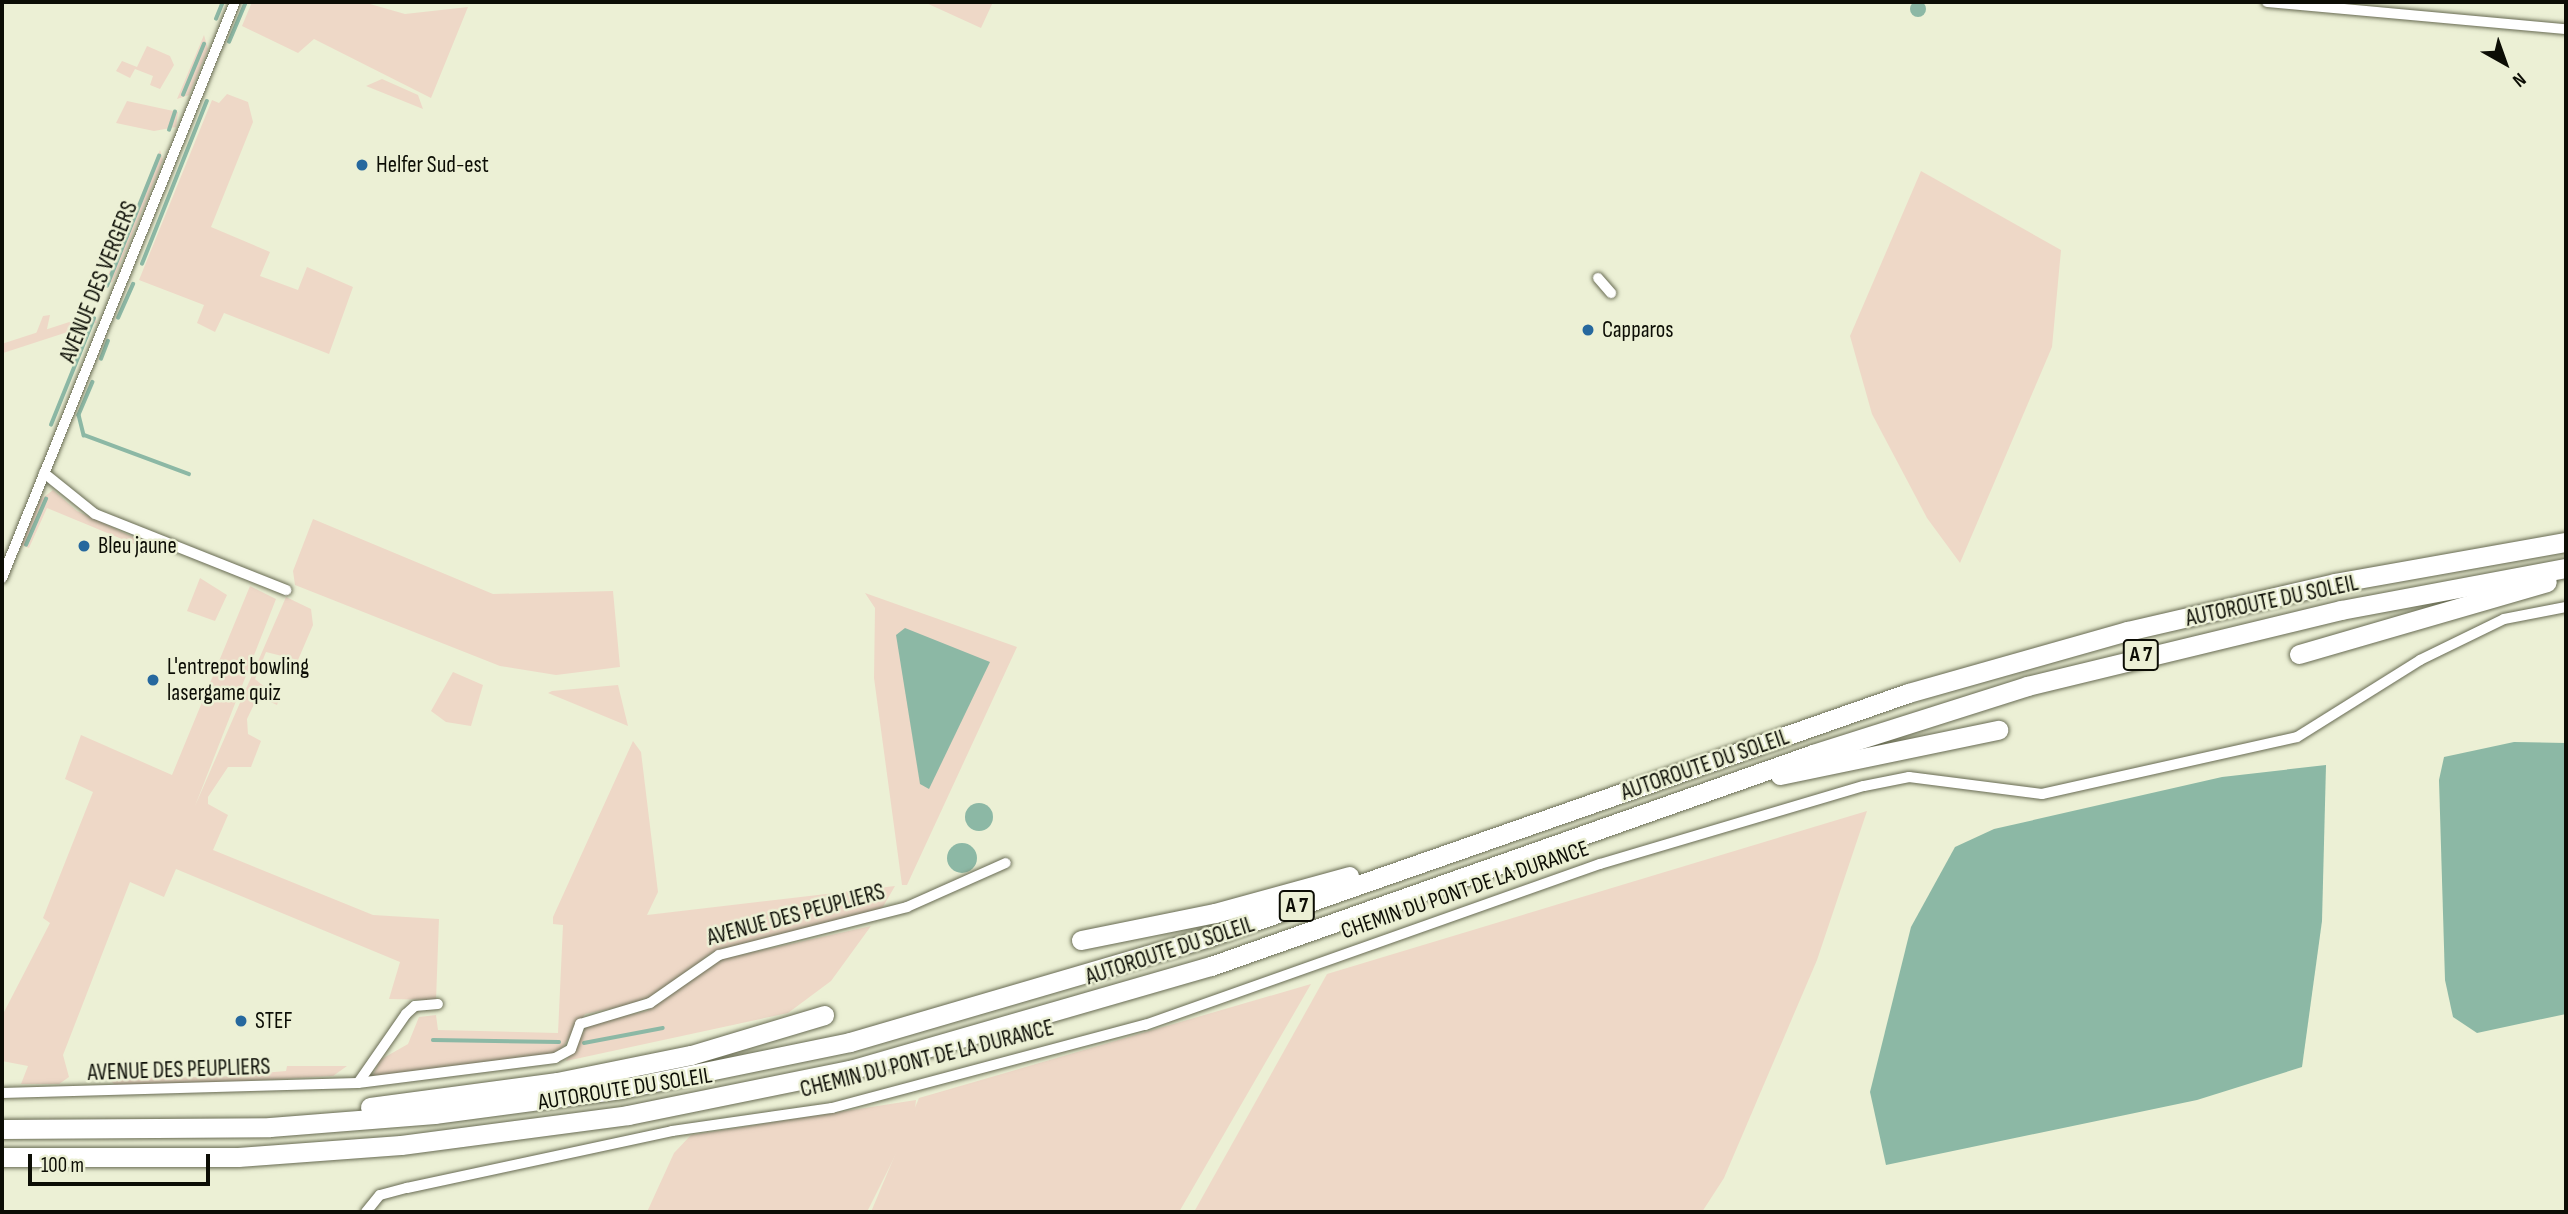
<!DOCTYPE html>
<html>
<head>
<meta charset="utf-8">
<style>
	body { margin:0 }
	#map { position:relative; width:2568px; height:1214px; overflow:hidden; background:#ecf0d5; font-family:"Sofia Sans Condensed",sans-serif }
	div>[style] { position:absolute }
	.green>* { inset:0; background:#eed8c7; transform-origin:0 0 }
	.water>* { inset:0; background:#8cb8a5 }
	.round { border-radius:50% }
	.stream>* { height:3.5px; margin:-1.75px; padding:0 1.75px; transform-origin:1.75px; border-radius:1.75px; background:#8cb8a5 }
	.roads { filter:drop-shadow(0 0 2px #676a52) drop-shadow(0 0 2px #676a52) }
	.minor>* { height:10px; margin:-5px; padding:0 5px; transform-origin:5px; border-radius:5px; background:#fff }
	.motorway>* { height:19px; margin:-9.5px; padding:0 9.5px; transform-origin:9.5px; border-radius:9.5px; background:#fff }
	.dots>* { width:19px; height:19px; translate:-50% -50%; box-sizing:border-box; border:4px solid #ecf0d5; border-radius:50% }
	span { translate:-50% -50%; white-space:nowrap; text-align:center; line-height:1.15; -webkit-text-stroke:5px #ecf0d5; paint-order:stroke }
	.shield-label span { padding:2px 5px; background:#ecf0d5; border:2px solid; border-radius:5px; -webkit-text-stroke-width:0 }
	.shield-label { font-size:21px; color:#0c0d05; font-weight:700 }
	.poi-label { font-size:23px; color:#0c0d05 }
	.left { translate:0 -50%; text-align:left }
	.street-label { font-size:23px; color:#0c0d05 }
	.frame { position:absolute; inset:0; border:4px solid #0c0d05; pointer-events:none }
	.north { position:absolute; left:2470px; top:28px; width:70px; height:70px; -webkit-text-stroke:5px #ecf0d5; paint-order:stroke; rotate:140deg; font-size:19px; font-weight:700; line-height:28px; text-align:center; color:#0c0d05 }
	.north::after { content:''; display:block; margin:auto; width:24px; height:32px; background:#0c0d05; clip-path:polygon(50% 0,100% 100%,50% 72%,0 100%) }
	.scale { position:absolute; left:28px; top:1154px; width:182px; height:32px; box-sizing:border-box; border:4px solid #0c0d05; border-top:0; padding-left:9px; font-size:21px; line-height:24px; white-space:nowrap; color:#0c0d05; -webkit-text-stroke:5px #ecf0d5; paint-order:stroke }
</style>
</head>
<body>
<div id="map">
	<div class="green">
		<i style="clip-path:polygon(252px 2px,363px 2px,405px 14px,468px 7px,431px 98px,314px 39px,298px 53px,242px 26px)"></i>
		<i style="clip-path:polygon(924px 2px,993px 2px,981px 28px)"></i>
		<i style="clip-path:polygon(204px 35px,208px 49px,189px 95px,177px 99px)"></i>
		<i style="clip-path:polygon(147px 46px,170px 56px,174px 65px,160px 89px,150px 85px,153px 76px,135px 69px,130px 78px,116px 71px,122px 61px,137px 67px)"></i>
		<i style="clip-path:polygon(382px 79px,418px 95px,423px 109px,366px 86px)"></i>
		<i style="clip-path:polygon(227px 94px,248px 102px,253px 122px,211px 227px,270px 252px,260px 276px,298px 290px,307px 267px,353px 287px,329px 354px,224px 313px,215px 332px,197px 323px,204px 305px,139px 280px,212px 100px,219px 103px)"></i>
		<i style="clip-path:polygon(127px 101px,178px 112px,176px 127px,154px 131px,116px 123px)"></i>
		<i style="clip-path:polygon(160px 150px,163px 160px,113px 281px,102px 289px)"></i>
		<i style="clip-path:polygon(1921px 171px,2061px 250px,2052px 347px,1960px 563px,1927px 518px,1872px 414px,1850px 336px)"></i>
		<i style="left:94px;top:314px;width:9px;height:126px;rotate:72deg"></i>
		<i style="clip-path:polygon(50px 315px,45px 338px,34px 339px,43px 316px)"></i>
		<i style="clip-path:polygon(53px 490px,77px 511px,135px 538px,134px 544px,47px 508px,29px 548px,21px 545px,40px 500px)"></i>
		<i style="clip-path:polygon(313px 519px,493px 594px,613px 591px,620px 667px,556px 675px,500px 666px,295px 585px,293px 571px)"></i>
		<i style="clip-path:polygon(200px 578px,227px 595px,215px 621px,187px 611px)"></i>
		<i style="clip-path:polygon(250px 586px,276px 599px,195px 806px,286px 597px,311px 609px,313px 625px,298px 660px,266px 652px,255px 679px,279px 699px,277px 705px,258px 696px,247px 719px,248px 734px,261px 741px,251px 767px,228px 767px,208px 797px,208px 804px,228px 815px,213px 850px,373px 915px,439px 919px,436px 1000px,389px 999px,400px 962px,176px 869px,164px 897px,130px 882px,63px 1055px,69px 1077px,59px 1084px,21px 1084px,28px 1066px,2px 1061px,2px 1016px,50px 923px,43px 918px,93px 792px,65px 779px,81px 735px,172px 775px)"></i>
		<i style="clip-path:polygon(865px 593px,1017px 647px,907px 885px,902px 885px,874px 678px,875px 608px)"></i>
		<i style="clip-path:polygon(453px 672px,483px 685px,471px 726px,446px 722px,431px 711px)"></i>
		<i style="clip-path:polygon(618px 685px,628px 726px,548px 693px,552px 691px)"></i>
		<i style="clip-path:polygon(633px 741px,641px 752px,658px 892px,647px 915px,895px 886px,881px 910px,713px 952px,648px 1001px,585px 1014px,558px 1054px,373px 1076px,380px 1060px,408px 1044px,419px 1017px,436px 1015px,438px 1030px,558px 1033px,563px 925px,553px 924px,553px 917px)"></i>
		<i style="clip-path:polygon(1867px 811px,1817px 960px,1724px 1178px,1702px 1212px,1194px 1212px,1327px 974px)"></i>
		<i style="clip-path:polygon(871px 926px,831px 981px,788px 1013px,566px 1061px,588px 1024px,647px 1011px,718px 960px)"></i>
		<i style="clip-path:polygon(1311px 984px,1179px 1212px,871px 1212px,919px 1098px)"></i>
		<i style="clip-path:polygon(287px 1066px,347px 1066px,333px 1076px,118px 1088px,108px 1078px,219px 1077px,286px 1071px)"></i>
		<i style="clip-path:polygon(916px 1100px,914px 1118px,867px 1212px,647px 1212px,674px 1153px,691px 1135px)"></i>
	</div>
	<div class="water">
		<i class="round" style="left:1910px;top:1px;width:16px;height:16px"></i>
		<i style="clip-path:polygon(905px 628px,990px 662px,929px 789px,920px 784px,896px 635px)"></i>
		<i style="clip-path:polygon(2514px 742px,2566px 743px,2566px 1014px,2477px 1033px,2453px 1017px,2445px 980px,2439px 780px,2444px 757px)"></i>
		<i style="clip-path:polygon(2326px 765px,2322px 921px,2302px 1067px,2197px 1100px,1886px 1165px,1870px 1092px,1911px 927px,1955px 847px,1994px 829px,2222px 777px)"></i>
		<i class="round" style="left:965px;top:803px;width:28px;height:28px"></i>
		<i class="round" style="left:947px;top:843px;width:30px;height:30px"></i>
	</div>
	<div class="stream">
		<i style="left:216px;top:19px;width:18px;rotate:-68deg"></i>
		<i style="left:229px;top:42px;width:43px;rotate:-67deg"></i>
		<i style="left:183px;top:95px;width:55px;rotate:-67.6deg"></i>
		<i style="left:169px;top:130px;width:19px;rotate:-72deg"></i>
		<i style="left:142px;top:264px;width:175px;rotate:-68.3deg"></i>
		<i style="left:107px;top:286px;width:140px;rotate:-68.2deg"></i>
		<i style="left:118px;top:318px;width:37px;rotate:-66deg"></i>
		<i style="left:101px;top:359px;width:19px;rotate:-69deg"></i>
		<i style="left:93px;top:382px;width:36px;rotate:113deg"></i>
		<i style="left:79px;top:415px;width:21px;rotate:76deg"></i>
		<i style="left:84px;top:435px;width:112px;rotate:20.4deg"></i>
		<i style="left:51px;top:425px;width:115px;rotate:-68.1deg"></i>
		<i style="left:26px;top:545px;width:50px;rotate:-66.5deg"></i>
		<i style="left:433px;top:1040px;width:126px;rotate:0.9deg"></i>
		<i style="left:584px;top:1043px;width:80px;rotate:-10.8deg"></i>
	</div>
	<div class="roads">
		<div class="minor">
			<i style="left:2267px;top:2px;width:300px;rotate:5.2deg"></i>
			<i style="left:1598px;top:278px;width:20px;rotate:49deg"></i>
			<i style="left:44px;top:473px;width:65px;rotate:38.8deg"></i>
			<i style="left:95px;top:514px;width:206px;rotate:21.7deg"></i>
			<i style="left:2px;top:578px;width:621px;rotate:-67.98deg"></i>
			<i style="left:358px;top:1083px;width:84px;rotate:-55.2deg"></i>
			<i style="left:406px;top:1014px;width:12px;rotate:-42deg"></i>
			<i style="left:415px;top:1006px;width:23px;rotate:-5deg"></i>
			<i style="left:2px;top:1093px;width:356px;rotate:-1.6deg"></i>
			<i style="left:358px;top:1083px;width:199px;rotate:-7.2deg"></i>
			<i style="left:555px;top:1058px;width:18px;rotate:-29deg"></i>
			<i style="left:571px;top:1049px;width:27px;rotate:-70deg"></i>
			<i style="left:580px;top:1024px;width:73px;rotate:-16.7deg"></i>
			<i style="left:650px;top:1003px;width:84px;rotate:-34.8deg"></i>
			<i style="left:719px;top:955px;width:194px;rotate:-14.3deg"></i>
			<i style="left:907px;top:907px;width:108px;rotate:-24deg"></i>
			<i style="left:366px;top:1212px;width:22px;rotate:-51deg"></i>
			<i style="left:380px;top:1195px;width:28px;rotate:-15deg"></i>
			<i style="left:407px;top:1188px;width:271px;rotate:-12.1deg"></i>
			<i style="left:672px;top:1131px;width:162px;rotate:-8.2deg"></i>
			<i style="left:832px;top:1108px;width:324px;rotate:-14.9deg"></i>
			<i style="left:1145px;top:1025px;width:483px;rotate:-19.5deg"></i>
			<i style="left:1600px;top:864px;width:275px;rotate:-16.5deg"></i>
			<i style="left:1864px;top:786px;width:46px;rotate:-11.3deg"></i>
			<i style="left:1909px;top:777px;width:134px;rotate:7.3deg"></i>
			<i style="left:2042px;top:794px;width:261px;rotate:-12.6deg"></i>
			<i style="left:2297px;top:737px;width:145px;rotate:-32deg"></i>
			<i style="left:2420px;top:660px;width:93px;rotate:-26deg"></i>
			<i style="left:2504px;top:619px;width:63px;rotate:-11deg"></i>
		</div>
		<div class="motorway">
			<i style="left:2299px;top:654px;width:258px;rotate:-16.2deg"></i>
			<i style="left:1780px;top:775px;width:223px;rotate:-11.7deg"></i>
			<i style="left:1081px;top:940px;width:137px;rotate:-11.4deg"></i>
			<i style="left:1215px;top:913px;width:139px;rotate:-15.4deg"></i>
			<i style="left:370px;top:1107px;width:189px;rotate:-7.6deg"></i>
			<i style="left:557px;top:1082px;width:137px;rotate:-11.4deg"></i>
			<i style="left:691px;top:1055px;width:139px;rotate:-16.7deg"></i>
			<i style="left:2px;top:1129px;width:268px;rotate:-0.4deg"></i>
			<i style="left:270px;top:1127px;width:165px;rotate:-4.5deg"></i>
			<i style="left:434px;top:1114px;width:189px;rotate:-7.6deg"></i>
			<i style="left:621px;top:1089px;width:234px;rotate:-11.6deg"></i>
			<i style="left:850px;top:1042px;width:374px;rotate:-16.3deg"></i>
			<i style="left:1209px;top:937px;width:740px;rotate:-19.24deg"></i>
			<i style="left:1908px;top:693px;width:228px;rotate:-15.8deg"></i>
			<i style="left:2127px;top:631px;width:213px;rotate:-13deg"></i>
			<i style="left:2335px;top:583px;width:235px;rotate:-10.1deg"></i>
			<i style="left:2px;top:1157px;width:236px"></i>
			<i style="left:238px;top:1157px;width:163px;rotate:-4.2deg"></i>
			<i style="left:401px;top:1145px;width:229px;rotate:-7.5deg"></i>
			<i style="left:628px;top:1115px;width:227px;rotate:-11.5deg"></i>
			<i style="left:850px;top:1070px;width:376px;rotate:-16.1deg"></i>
			<i style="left:1211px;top:966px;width:638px;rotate:-19.4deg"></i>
			<i style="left:1813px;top:754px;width:225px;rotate:-17.6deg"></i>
			<i style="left:2027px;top:686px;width:323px;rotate:-13.6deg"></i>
			<i style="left:2341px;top:610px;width:229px;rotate:-10.6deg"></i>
		</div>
	</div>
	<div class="dots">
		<i style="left:362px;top:165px;background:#26689e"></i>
		<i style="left:1588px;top:330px;background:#26689e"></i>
		<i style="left:84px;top:546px;background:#26689e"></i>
		<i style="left:153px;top:680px;background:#26689e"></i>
		<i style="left:241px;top:1021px;background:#26689e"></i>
	</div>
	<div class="shield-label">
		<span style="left:2141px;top:655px">A 7</span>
		<span style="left:1297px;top:906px">A 7</span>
	</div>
	<div class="poi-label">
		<span class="left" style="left:376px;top:165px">Helfer Sud-est</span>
		<span class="left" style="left:1602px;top:330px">Capparos</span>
		<span class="left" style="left:98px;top:546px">Bleu jaune</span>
		<span class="left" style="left:167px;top:680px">L'entrepot bowling<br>lasergame quiz</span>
		<span class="left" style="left:255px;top:1021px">STEF</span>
	</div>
	<div class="street-label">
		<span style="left:99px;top:282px;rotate:-68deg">AVENUE DES VERGERS</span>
		<span style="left:2272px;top:601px;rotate:-12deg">AUTOROUTE DU SOLEIL</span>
		<span style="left:1705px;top:765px;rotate:-19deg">AUTOROUTE DU SOLEIL</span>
		<span style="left:1465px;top:890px;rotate:-19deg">CHEMIN DU PONT DE LA DURANCE</span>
		<span style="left:796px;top:915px;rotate:-15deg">AVENUE DES PEUPLIERS</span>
		<span style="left:1170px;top:951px;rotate:-18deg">AUTOROUTE DU SOLEIL</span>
		<span style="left:927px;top:1059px;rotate:-14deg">CHEMIN DU PONT DE LA DURANCE</span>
		<span style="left:179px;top:1070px;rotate:-2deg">AVENUE DES PEUPLIERS</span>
		<span style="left:625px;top:1089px;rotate:-9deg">AUTOROUTE DU SOLEIL</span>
	</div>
	<div class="frame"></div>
	<div class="north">N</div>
	<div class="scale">100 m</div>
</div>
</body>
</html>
